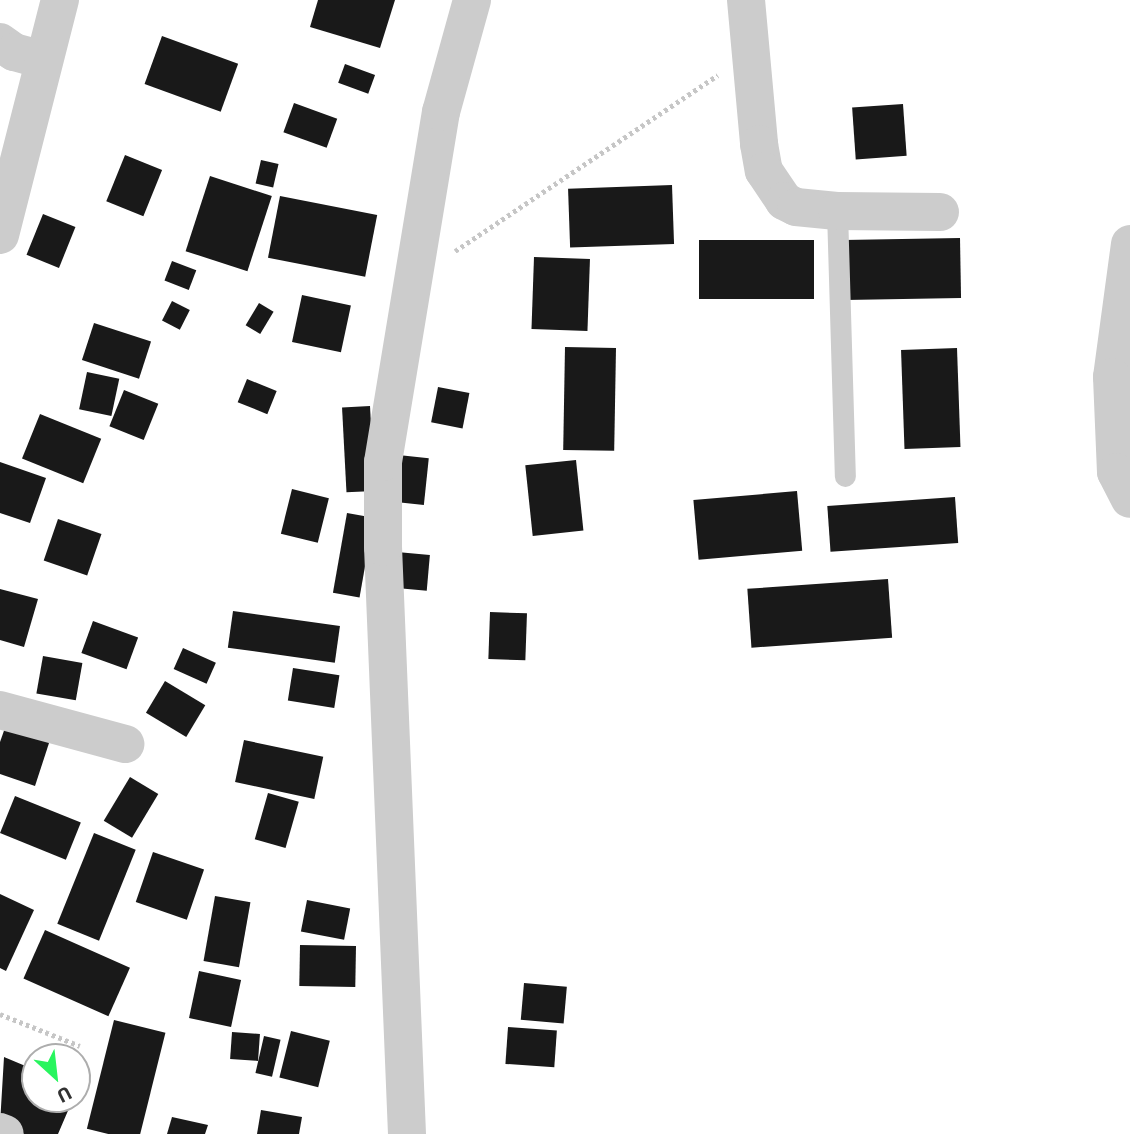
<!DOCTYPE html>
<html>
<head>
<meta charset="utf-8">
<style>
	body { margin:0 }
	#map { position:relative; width:1130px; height:1134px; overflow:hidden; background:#fff; font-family:"Exo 2",sans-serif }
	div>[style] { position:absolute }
	.building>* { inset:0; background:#191919; transform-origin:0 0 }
	.path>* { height:4.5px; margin-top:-2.25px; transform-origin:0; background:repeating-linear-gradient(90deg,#c6c6c6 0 3.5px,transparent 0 7px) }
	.lane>* { height:21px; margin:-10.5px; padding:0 10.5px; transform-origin:10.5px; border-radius:10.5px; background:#ccc }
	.street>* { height:38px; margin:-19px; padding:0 19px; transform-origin:19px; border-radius:19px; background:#ccc }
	span { translate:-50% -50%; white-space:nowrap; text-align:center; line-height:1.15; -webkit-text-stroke:7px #fff; paint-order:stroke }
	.north { position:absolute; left:21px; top:1043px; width:70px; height:70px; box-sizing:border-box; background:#fff; border:2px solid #adadad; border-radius:50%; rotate:153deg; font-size:19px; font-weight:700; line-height:28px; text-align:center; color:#323232 }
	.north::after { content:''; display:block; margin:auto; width:24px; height:32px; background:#28f55e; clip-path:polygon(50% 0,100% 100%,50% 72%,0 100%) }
</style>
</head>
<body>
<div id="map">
	<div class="building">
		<i style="clip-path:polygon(318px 0,395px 0,380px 48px,310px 27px)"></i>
		<i style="left:162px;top:36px;width:81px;height:51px;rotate:20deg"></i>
		<i style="left:345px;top:64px;width:32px;height:20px;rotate:20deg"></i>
		<i style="left:294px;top:103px;width:46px;height:31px;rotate:20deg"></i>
		<i style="left:903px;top:104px;width:52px;height:51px;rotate:86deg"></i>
		<i style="left:125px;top:155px;width:40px;height:50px;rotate:22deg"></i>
		<i style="left:261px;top:160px;width:18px;height:24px;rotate:13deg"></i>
		<i style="left:210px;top:176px;width:65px;height:79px;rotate:18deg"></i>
		<i style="left:672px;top:185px;width:59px;height:104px;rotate:88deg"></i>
		<i style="left:280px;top:196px;width:99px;height:63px;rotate:11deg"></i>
		<i style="left:43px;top:214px;width:35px;height:44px;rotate:22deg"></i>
		<i style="left:960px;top:238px;width:60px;height:116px;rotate:89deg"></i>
		<i style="left:814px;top:240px;width:59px;height:115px;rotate:90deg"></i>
		<i style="left:534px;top:257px;width:56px;height:72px;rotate:2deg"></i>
		<i style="left:172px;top:261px;width:26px;height:21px;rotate:21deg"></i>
		<i style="left:302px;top:295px;width:50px;height:48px;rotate:12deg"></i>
		<i style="left:172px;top:301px;width:20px;height:22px;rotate:27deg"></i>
		<i style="left:259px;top:303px;width:17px;height:26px;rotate:31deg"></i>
		<i style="left:94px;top:323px;width:60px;height:39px;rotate:18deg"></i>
		<i style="left:565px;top:347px;width:51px;height:103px;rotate:1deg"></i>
		<i style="left:957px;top:348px;width:99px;height:56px;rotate:88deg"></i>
		<i style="left:87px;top:372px;width:33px;height:38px;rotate:12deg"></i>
		<i style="left:247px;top:379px;width:32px;height:25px;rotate:22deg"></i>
		<i style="left:438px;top:387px;width:32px;height:36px;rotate:11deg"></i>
		<i style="left:124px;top:390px;width:37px;height:39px;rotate:22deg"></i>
		<i style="left:370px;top:406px;width:85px;height:28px;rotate:87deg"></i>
		<i style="left:40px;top:414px;width:66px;height:48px;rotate:22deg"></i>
		<i style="left:389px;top:454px;width:40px;height:47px;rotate:6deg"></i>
		<i style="left:576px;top:460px;width:71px;height:51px;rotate:84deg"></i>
		<i style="clip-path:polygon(0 462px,46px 478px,30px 523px,0 513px)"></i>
		<i style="left:292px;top:489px;width:38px;height:46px;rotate:14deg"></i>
		<i style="left:797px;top:491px;width:60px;height:104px;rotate:85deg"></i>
		<i style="left:955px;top:497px;width:46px;height:128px;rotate:86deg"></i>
		<i style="left:347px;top:513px;width:27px;height:81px;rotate:10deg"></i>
		<i style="left:58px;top:519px;width:46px;height:44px;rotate:19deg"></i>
		<i style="left:397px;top:552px;width:33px;height:36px;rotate:5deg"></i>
		<i style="left:888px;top:579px;width:59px;height:141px;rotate:86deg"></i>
		<i style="clip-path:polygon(0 589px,38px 599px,24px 647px,0 640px)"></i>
		<i style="left:233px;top:611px;width:108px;height:37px;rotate:8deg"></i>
		<i style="left:490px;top:612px;width:37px;height:47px;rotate:2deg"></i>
		<i style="left:93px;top:621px;width:48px;height:34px;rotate:20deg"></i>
		<i style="left:183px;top:648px;width:36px;height:23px;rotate:24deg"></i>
		<i style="left:43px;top:656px;width:40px;height:38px;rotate:10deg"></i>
		<i style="left:293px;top:668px;width:47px;height:33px;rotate:9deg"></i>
		<i style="left:165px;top:681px;width:47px;height:37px;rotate:31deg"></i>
		<i style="clip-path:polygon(6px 725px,50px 740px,35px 786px,0 774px,0 742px)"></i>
		<i style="left:244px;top:740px;width:81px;height:43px;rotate:12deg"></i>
		<i style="left:130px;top:777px;width:33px;height:51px;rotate:31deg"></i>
		<i style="left:268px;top:793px;width:32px;height:48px;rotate:16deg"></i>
		<i style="left:15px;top:796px;width:71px;height:40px;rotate:22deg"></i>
		<i style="left:94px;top:833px;width:45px;height:98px;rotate:22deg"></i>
		<i style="left:153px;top:852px;width:54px;height:53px;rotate:19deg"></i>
		<i style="clip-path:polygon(0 894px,34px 910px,6px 971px,0 968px)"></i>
		<i style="left:215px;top:896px;width:36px;height:66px;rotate:10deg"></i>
		<i style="left:307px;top:900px;width:44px;height:32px;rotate:11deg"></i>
		<i style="left:45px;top:930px;width:93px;height:53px;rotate:24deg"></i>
		<i style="left:300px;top:945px;width:56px;height:41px;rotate:1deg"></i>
		<i style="left:199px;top:971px;width:43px;height:48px;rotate:12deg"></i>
		<i style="left:524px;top:983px;width:43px;height:37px;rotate:5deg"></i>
		<i style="left:114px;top:1020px;width:53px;height:112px;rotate:14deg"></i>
		<i style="left:508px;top:1027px;width:49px;height:37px;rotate:4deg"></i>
		<i style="left:291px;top:1031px;width:40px;height:48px;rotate:14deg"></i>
		<i style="left:232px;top:1032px;width:28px;height:27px;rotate:4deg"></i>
		<i style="left:264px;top:1036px;width:17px;height:38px;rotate:13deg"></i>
		<i style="clip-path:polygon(4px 1057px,35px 1070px,35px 1099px,73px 1099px,58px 1134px,24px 1134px,0 1124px)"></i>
		<i style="clip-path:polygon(261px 1110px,302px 1117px,299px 1134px,257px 1134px)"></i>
		<i style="clip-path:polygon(172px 1117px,208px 1125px,205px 1134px,167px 1134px)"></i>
	</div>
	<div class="path">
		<i style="left:455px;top:251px;width:316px;rotate:-33.8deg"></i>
		<i style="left:0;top:1014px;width:86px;rotate:21.8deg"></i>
	</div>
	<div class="lane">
		<i style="left:837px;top:211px;width:265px;rotate:88.3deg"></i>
	</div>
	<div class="street">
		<i style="left:746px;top:0;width:145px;rotate:84.8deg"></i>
		<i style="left:759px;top:144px;width:27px;rotate:80deg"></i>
		<i style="left:764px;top:171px;width:36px;rotate:56deg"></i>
		<i style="left:784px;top:201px;width:13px;rotate:27deg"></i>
		<i style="left:796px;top:207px;width:41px;rotate:5.6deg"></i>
		<i style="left:837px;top:211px;width:103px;rotate:0.6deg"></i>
		<i style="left:0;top:42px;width:17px;rotate:36deg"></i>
		<i style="left:14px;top:52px;width:31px;rotate:15deg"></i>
		<i style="left:0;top:235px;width:243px;rotate:-75.7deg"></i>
		<i style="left:1130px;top:244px;width:134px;rotate:97.7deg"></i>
		<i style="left:1112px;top:377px;width:95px;rotate:87.6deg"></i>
		<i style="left:1116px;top:472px;width:30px;rotate:63deg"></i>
		<i style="left:0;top:710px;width:130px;rotate:15.2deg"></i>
		<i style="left:0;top:1132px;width:5px;rotate:22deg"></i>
		<i style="left:407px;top:1134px;width:587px;rotate:-92.34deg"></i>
		<i style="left:383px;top:547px;width:85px;rotate:-90deg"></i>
		<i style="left:383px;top:462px;width:355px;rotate:-80.6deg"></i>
		<i style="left:441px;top:112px;width:116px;rotate:-74.5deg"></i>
	</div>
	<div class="north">U</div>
</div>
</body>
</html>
